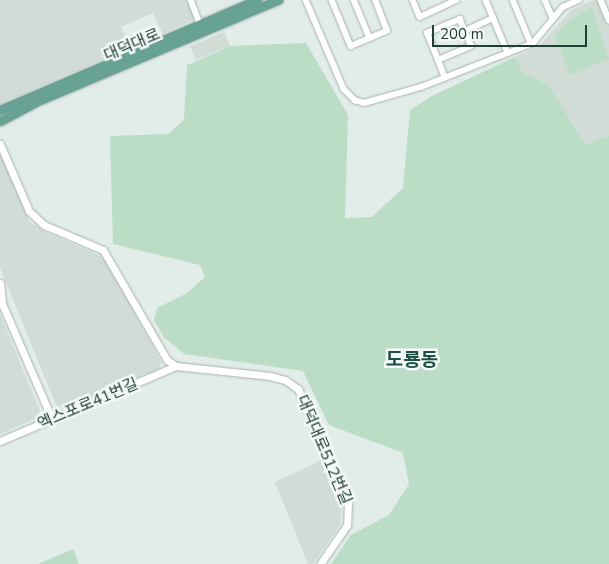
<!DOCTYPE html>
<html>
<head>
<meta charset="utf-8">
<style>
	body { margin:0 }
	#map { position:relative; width:609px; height:564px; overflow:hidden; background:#e2ece8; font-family:"Nunito Sans","Noto Sans KR",sans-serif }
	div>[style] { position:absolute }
	.built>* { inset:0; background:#d1dcd7; transform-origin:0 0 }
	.green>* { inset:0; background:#bbddc6 }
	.roads { filter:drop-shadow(0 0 1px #a5b4b0) drop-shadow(0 0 1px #a5b4b0) }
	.minor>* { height:5.5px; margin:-2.75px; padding:0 2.75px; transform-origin:2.75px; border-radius:2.75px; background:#fff }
	.tertiary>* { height:7px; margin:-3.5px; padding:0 3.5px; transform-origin:3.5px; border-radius:3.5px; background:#fff }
	.primary>* { height:9px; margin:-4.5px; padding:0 4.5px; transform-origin:4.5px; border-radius:4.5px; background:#67a295 }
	span { translate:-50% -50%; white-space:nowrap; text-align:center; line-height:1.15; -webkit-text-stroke:5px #f3f9f6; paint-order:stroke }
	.street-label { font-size:16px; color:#223e38 }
	.quarter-label { font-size:19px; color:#1e5046; font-weight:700 }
	.scale { position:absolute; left:432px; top:25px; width:155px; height:22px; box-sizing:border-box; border:2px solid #223e38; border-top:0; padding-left:6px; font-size:15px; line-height:18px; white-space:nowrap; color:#223e38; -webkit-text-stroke:4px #f3f9f6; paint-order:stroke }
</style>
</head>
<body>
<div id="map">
	<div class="built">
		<i style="clip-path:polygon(0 0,187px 0,195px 19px,163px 34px,153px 13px,121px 27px,130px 48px,0 104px)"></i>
		<i style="clip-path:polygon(593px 0,598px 1px,609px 23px,609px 135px,585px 146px,549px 85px,522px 72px,515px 57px,540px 45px,571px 10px)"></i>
		<i style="left:224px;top:32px;width:15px;height:37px;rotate:67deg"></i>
		<i style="clip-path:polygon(0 149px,30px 222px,47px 233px,105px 258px,161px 361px,158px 369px,63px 408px,56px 405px,0 268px)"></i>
		<i style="clip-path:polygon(0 314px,40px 411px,37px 418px,0 434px)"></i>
		<i style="clip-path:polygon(324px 459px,341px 499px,341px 524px,313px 564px,308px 564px,275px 482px)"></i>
	</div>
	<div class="green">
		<i style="clip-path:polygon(592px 7px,609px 59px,570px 75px,555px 37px,568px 21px)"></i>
		<i style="clip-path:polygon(306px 43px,348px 115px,345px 218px,372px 217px,403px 188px,410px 110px,432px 96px,515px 57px,522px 72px,549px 85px,585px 145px,609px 135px,609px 564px,331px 564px,351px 535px,389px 515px,409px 484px,403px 453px,329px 425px,303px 371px,184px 354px,164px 337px,154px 320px,157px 308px,187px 293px,205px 277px,200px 265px,113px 244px,110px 136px,168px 134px,184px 120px,187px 65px,197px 61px,230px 46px)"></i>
		<i style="clip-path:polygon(73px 549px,79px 564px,38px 564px)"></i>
	</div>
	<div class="roads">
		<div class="minor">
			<i style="left:191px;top:0;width:26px;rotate:69deg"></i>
			<i style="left:306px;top:0;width:97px;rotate:66.9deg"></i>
			<i style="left:344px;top:89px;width:16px;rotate:45deg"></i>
			<i style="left:355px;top:100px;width:9px;rotate:18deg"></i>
			<i style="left:364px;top:103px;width:59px;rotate:-15.7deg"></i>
			<i style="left:421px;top:87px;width:120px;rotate:-21.4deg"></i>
			<i style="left:533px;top:43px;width:47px;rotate:-50.2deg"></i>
			<i style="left:563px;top:7px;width:17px;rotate:-24deg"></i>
			<i style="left:332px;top:0;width:50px;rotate:67.6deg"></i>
			<i style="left:351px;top:46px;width:39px;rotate:-23deg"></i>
			<i style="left:387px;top:31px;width:33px;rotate:-111deg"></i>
			<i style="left:354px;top:0;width:41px;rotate:67.2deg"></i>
			<i style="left:413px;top:0;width:18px;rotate:68deg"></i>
			<i style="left:420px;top:17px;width:40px;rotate:-25deg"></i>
			<i style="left:486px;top:0;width:57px;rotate:67.5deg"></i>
			<i style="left:513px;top:0;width:47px;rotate:67.3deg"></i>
			<i style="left:545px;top:0;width:20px;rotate:66deg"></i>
			<i style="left:601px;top:0;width:22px;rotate:68deg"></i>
			<i style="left:438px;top:60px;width:36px;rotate:-23deg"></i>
			<i style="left:471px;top:46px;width:16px;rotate:-112deg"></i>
			<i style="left:445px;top:78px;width:48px;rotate:-111.8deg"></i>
			<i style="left:427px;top:33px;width:36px;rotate:-23deg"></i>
			<i style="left:460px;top:19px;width:13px;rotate:67deg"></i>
			<i style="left:465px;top:31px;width:31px;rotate:-25deg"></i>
		</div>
		<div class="tertiary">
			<i style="left:0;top:144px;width:73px;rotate:66.6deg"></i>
			<i style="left:29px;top:211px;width:21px;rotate:43deg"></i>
			<i style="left:44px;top:225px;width:64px;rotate:23deg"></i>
			<i style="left:103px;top:250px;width:127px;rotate:59.8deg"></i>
			<i style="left:167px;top:360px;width:11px;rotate:34deg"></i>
			<i style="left:176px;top:366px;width:95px;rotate:6.1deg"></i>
			<i style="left:270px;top:376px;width:16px;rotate:15deg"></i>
			<i style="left:285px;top:380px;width:16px;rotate:35deg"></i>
			<i style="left:298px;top:389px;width:124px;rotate:66.1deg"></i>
			<i style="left:348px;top:502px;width:23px;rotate:92deg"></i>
			<i style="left:347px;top:525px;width:47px;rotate:124.7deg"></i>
			<i style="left:0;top:283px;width:18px;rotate:84deg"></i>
			<i style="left:0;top:299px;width:131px;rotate:66.6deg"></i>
			<i style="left:0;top:441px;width:191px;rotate:-23.1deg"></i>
		</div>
		<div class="primary">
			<i style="left:0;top:110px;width:280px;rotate:-23.2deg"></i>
			<i style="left:0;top:121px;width:40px;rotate:-28deg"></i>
			<i style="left:35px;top:102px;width:264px;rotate:-22.8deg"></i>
		</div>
	</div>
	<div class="street-label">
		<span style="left:132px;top:45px;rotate:-23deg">대덕대로</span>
		<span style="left:88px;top:404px;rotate:-23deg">엑스포로41번길</span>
		<span style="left:324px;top:450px;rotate:67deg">대덕대로512번길</span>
	</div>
	<div class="quarter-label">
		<span style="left:412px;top:361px">도룡동</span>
	</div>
	<div class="scale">200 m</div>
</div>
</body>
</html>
